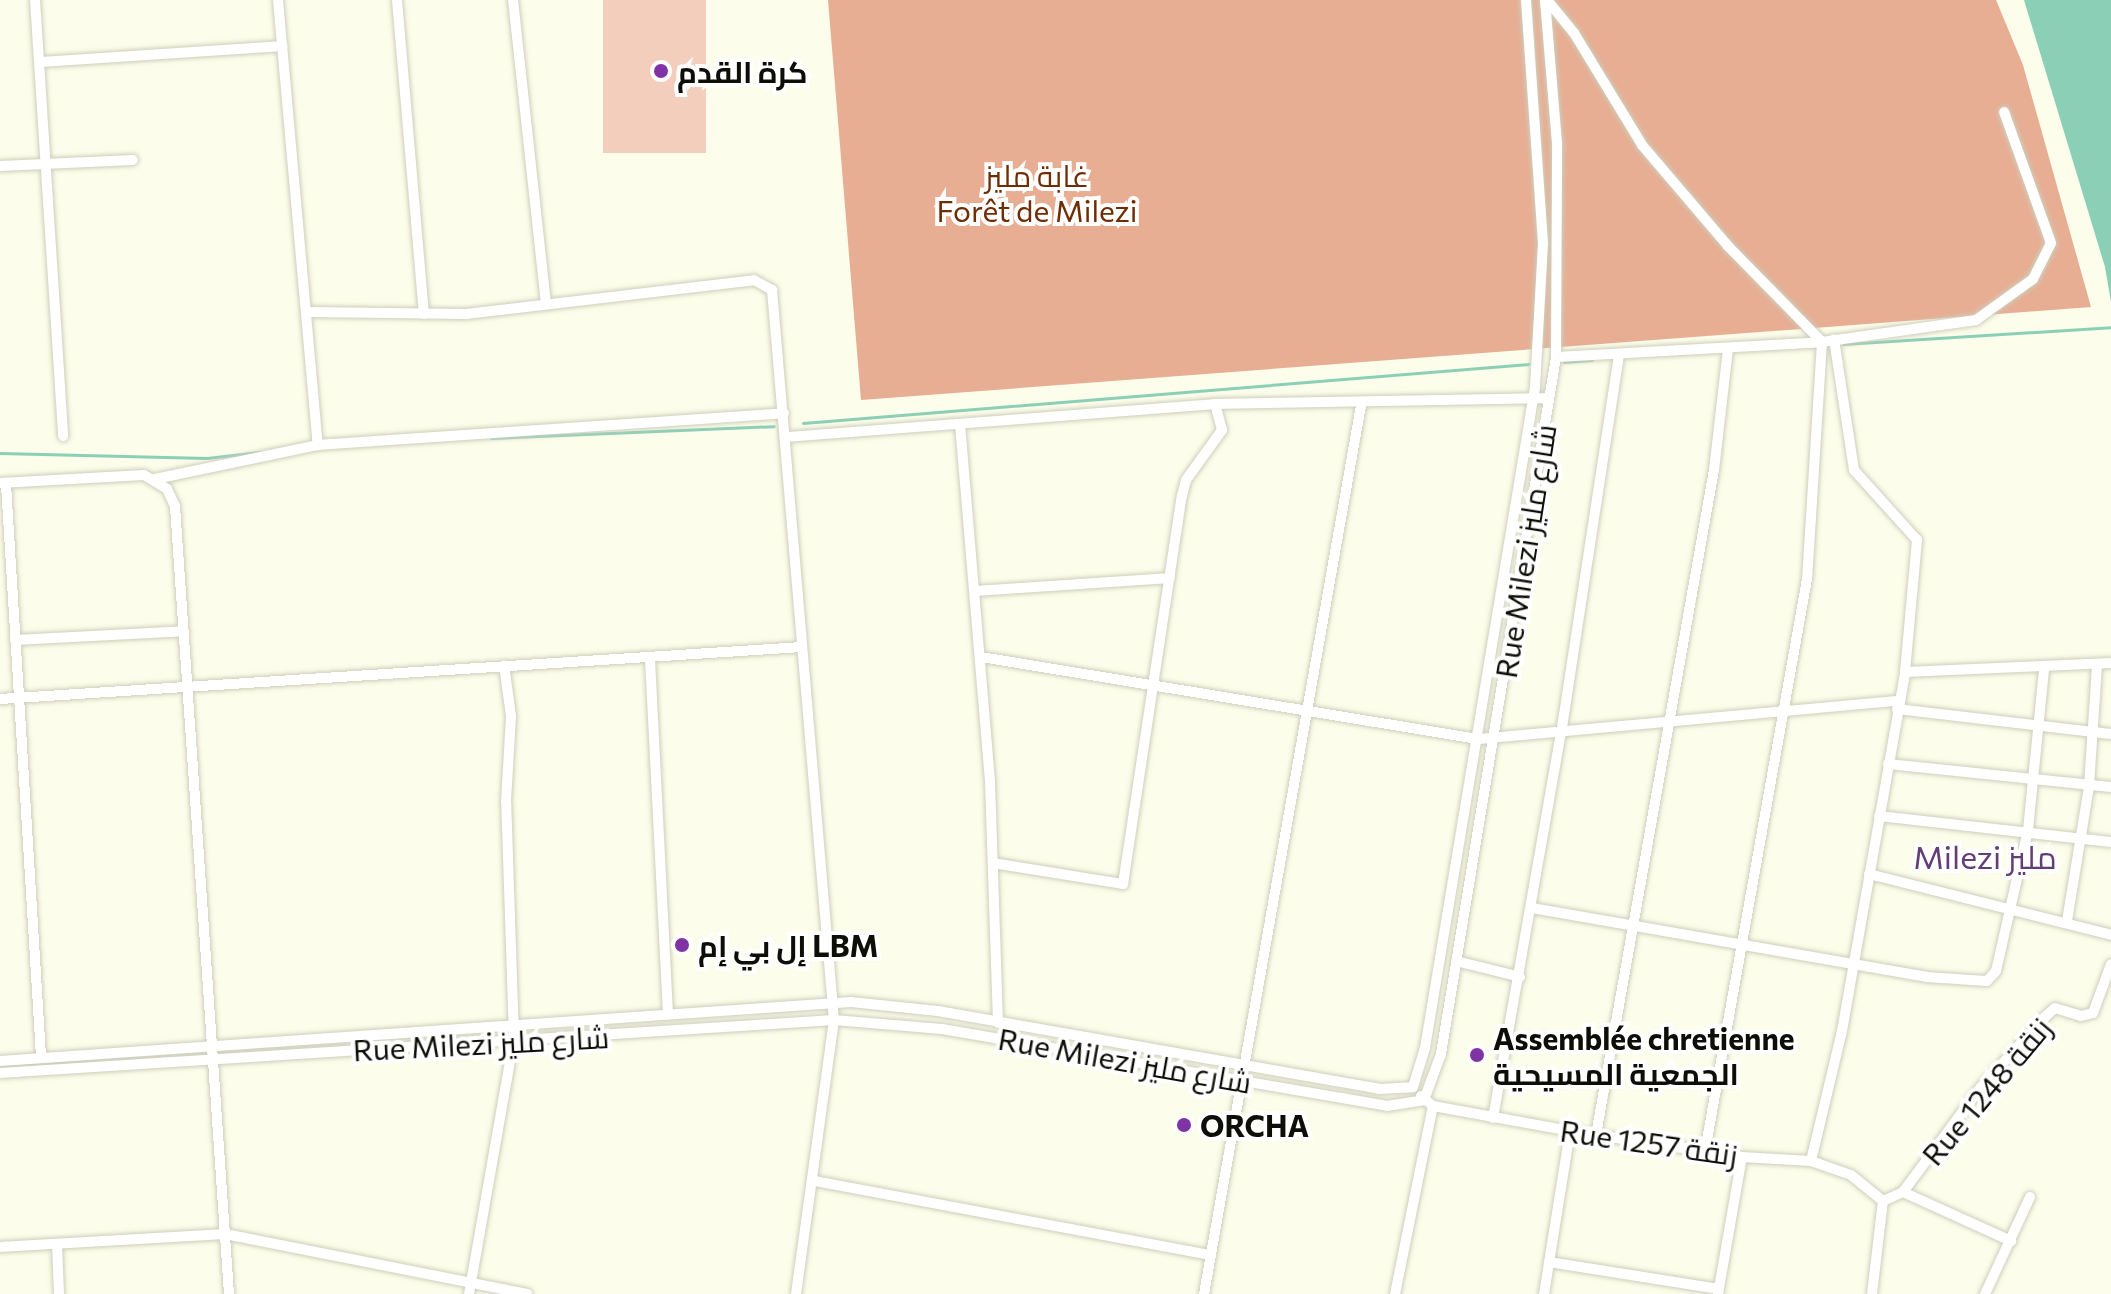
<!DOCTYPE html>
<html>
<head>
<meta charset="utf-8">
<style>
	body { margin:0 }
	#map { position:relative; width:2111px; height:1294px; overflow:hidden; background:#fcfdea; font-family:Commissioner,Cairo,sans-serif }
	div>[style] { position:absolute }
	.green>* { inset:0; background:#f3cebd; transform-origin:0 0 }
	.forest>* { inset:0; background:#e7ae94 }
	.water>* { inset:0; background:#8ccfb7 }
	.stream>* { height:3px; margin:-1.5px; padding:0 1.5px; transform-origin:1.5px; border-radius:1.5px; background:#8ccfb7 }
	.roads { filter:drop-shadow(0 0 2px #cecebc) drop-shadow(0 0 2px #cecebc) }
	.minor>* { height:10px; margin:-5px; padding:0 5px; transform-origin:5px; border-radius:5px; background:#fff }
	.dots>* { width:22px; height:22px; translate:-50% -50%; box-sizing:border-box; border:4px solid #fff; border-radius:50% }
	span { translate:-50% -50%; white-space:nowrap; text-align:center; line-height:1.15; -webkit-text-stroke:8px #fff; paint-order:stroke }
	.poi-label { font-size:30px; color:#0e0e08; font-weight:700 }
	.left { translate:0 -50%; text-align:left }
	.park-label { font-size:30px; color:#6f2d03 }
	.street-label { font-size:30px; color:#0e0e08 }
	.neighbourhood-label { font-size:32px; color:#623d76 }
</style>
</head>
<body>
<div id="map">
	<div class="green">
		<i style="left:603px;top:0;width:103px;height:153px"></i>
	</div>
	<div class="forest">
		<i style="clip-path:polygon(828px 0,1996px 0,2023px 65px,2091px 307px,861px 400px)"></i>
	</div>
	<div class="water">
		<i style="clip-path:polygon(2024px 0,2111px 0,2111px 302px,2105px 267px)"></i>
	</div>
	<div class="stream">
		<i style="left:1843px;top:344px;width:269px;rotate:-3.6deg"></i>
		<i style="left:1564px;top:362px;width:28px;rotate:-4deg"></i>
		<i style="left:803px;top:423px;width:728px;rotate:-4.65deg"></i>
		<i style="left:491px;top:438px;width:283px;rotate:-2.4deg"></i>
		<i style="left:0;top:453px;width:207px;rotate:1.4deg"></i>
		<i style="left:207px;top:458px;width:53px;rotate:-6.5deg"></i>
	</div>
	<div class="roads">
		<div class="minor">
			<i style="left:35px;top:0;width:437px;rotate:86.3deg"></i>
			<i style="left:278px;top:0;width:447px;rotate:84.9deg"></i>
			<i style="left:397px;top:0;width:315px;rotate:85.1deg"></i>
			<i style="left:513px;top:0;width:304px;rotate:83.8deg"></i>
			<i style="left:1547px;top:0;width:43px;rotate:50.7deg"></i>
			<i style="left:1574px;top:33px;width:131px;rotate:58.7deg"></i>
			<i style="left:1642px;top:145px;width:133px;rotate:49.6deg"></i>
			<i style="left:1728px;top:246px;width:134px;rotate:45.6deg"></i>
			<i style="left:1822px;top:342px;width:237px;rotate:93.6deg"></i>
			<i style="left:1807px;top:579px;width:581px;rotate:100.11deg"></i>
			<i style="left:42px;top:62px;width:241px;rotate:-3.8deg"></i>
			<i style="left:0;top:166px;width:133px;rotate:-2.6deg"></i>
			<i style="left:308px;top:312px;width:158px;rotate:0.7deg"></i>
			<i style="left:466px;top:314px;width:290px;rotate:-6.7deg"></i>
			<i style="left:754px;top:280px;width:21px;rotate:29deg"></i>
			<i style="left:772px;top:290px;width:733px;rotate:85.15deg"></i>
			<i style="left:834px;top:1020px;width:277px;rotate:97.9deg"></i>
			<i style="left:1556px;top:357px;width:266px;rotate:-3.2deg"></i>
			<i style="left:1822px;top:342px;width:156px;rotate:-8.1deg"></i>
			<i style="left:1976px;top:320px;width:70px;rotate:-35.7deg"></i>
			<i style="left:2033px;top:279px;width:40px;rotate:-63.4deg"></i>
			<i style="left:2051px;top:243px;width:139px;rotate:-109.7deg"></i>
			<i style="left:960px;top:424px;width:359px;rotate:85.2deg"></i>
			<i style="left:990px;top:782px;width:241px;rotate:88.1deg"></i>
			<i style="left:787px;top:437px;width:429px;rotate:-4.4deg"></i>
			<i style="left:1215px;top:404px;width:334px;rotate:-1deg"></i>
			<i style="left:155px;top:479px;width:167px;rotate:-11.8deg"></i>
			<i style="left:318px;top:445px;width:467px;rotate:-3.9deg"></i>
			<i style="left:0;top:483px;width:144px;rotate:-3.2deg"></i>
			<i style="left:144px;top:475px;width:27px;rotate:31deg"></i>
			<i style="left:167px;top:489px;width:19px;rotate:65deg"></i>
			<i style="left:175px;top:506px;width:790px;rotate:86.08deg"></i>
			<i style="left:6px;top:484px;width:574px;rotate:86.5deg"></i>
			<i style="left:976px;top:591px;width:194px;rotate:-3.8deg"></i>
			<i style="left:15px;top:640px;width:169px;rotate:-3deg"></i>
			<i style="left:981px;top:657px;width:504px;rotate:9.37deg"></i>
			<i style="left:1478px;top:739px;width:421px;rotate:-5.2deg"></i>
			<i style="left:650px;top:659px;width:352px;rotate:87.1deg"></i>
			<i style="left:1905px;top:672px;width:206px;rotate:-2.5deg"></i>
			<i style="left:0;top:699px;width:803px;rotate:-3.71deg"></i>
			<i style="left:1897px;top:709px;width:215px;rotate:6.7deg"></i>
			<i style="left:1888px;top:764px;width:224px;rotate:5.9deg"></i>
			<i style="left:1879px;top:816px;width:233px;rotate:6.4deg"></i>
			<i style="left:993px;top:863px;width:132px;rotate:9.2deg"></i>
			<i style="left:1123px;top:884px;width:392px;rotate:-81.4deg"></i>
			<i style="left:1182px;top:496px;width:16px;rotate:-76deg"></i>
			<i style="left:1186px;top:480px;width:62px;rotate:-54.2deg"></i>
			<i style="left:1222px;top:430px;width:27px;rotate:-105deg"></i>
			<i style="left:1869px;top:874px;width:250px;rotate:14.1deg"></i>
			<i style="left:1532px;top:908px;width:400px;rotate:9.9deg"></i>
			<i style="left:1926px;top:977px;width:61px;rotate:3.8deg"></i>
			<i style="left:1987px;top:981px;width:13px;rotate:-48deg"></i>
			<i style="left:1996px;top:971px;width:145px;rotate:-77.2deg"></i>
			<i style="left:2028px;top:830px;width:161px;rotate:-84.3deg"></i>
			<i style="left:2067px;top:921px;width:137px;rotate:-80.7deg"></i>
			<i style="left:2089px;top:786px;width:121px;rotate:-86.2deg"></i>
			<i style="left:1456px;top:961px;width:66px;rotate:14deg"></i>
			<i style="left:0;top:1061px;width:853px;rotate:-3.97deg"></i>
			<i style="left:851px;top:1002px;width:87px;rotate:5.9deg"></i>
			<i style="left:938px;top:1011px;width:448px;rotate:10deg"></i>
			<i style="left:1379px;top:1089px;width:34px;rotate:-3deg"></i>
			<i style="left:1413px;top:1087px;width:41px;rotate:-72.9deg"></i>
			<i style="left:1425px;top:1048px;width:670px;rotate:-80.55deg"></i>
			<i style="left:1535px;top:387px;width:144px;rotate:-86.8deg"></i>
			<i style="left:1543px;top:243px;width:244px;rotate:-94deg"></i>
			<i style="left:0;top:1073px;width:836px;rotate:-3.64deg"></i>
			<i style="left:834px;top:1020px;width:108px;rotate:4.8deg"></i>
			<i style="left:942px;top:1029px;width:452px;rotate:9.8deg"></i>
			<i style="left:1387px;top:1106px;width:37px;rotate:-9deg"></i>
			<i style="left:1424px;top:1100px;width:49px;rotate:-69.7deg"></i>
			<i style="left:1441px;top:1054px;width:706px;rotate:-80.63deg"></i>
			<i style="left:1556px;top:357px;width:214px;rotate:-89.7deg"></i>
			<i style="left:1557px;top:143px;width:144px;rotate:-94.8deg"></i>
			<i style="left:1421px;top:1096px;width:16px;rotate:40deg"></i>
			<i style="left:1433px;top:1106px;width:139px;rotate:10.3deg"></i>
			<i style="left:1570px;top:1131px;width:174px;rotate:8.6deg"></i>
			<i style="left:1742px;top:1157px;width:69px;rotate:3.3deg"></i>
			<i style="left:1811px;top:1161px;width:42px;rotate:19.3deg"></i>
			<i style="left:1851px;top:1175px;width:41px;rotate:39.1deg"></i>
			<i style="left:1493px;top:1118px;width:390px;rotate:-80deg"></i>
			<i style="left:1561px;top:734px;width:384px;rotate:-81.3deg"></i>
			<i style="left:1596px;top:1135px;width:675px;rotate:-79.94deg"></i>
			<i style="left:1714px;top:470px;width:122px;rotate:-83.4deg"></i>
			<i style="left:1811px;top:1161px;width:134px;rotate:-76.6deg"></i>
			<i style="left:1842px;top:1031px;width:364px;rotate:-80deg"></i>
			<i style="left:1905px;top:672px;width:133px;rotate:-84.8deg"></i>
			<i style="left:1917px;top:540px;width:94px;rotate:-132deg"></i>
			<i style="left:1854px;top:470px;width:132px;rotate:-98.7deg"></i>
			<i style="left:815px;top:1181px;width:403px;rotate:10.6deg"></i>
			<i style="left:1903px;top:1192px;width:119px;rotate:24.4deg"></i>
			<i style="left:1883px;top:1201px;width:22px;rotate:-24deg"></i>
			<i style="left:1903px;top:1192px;width:131px;rotate:-53.4deg"></i>
			<i style="left:1981px;top:1087px;width:95px;rotate:-47.6deg"></i>
			<i style="left:2045px;top:1017px;width:13px;rotate:-42deg"></i>
			<i style="left:2055px;top:1008px;width:27px;rotate:17deg"></i>
			<i style="left:2081px;top:1016px;width:12px;rotate:-14deg"></i>
			<i style="left:2093px;top:1013px;width:52px;rotate:-69.8deg"></i>
			<i style="left:57px;top:1244px;width:50px;rotate:87.7deg"></i>
			<i style="left:0;top:1247px;width:225px;rotate:-3.3deg"></i>
			<i style="left:225px;top:1234px;width:308px;rotate:11.2deg"></i>
			<i style="left:1549px;top:1262px;width:172px;rotate:9deg"></i>
			<i style="left:469px;top:1294px;width:260px;rotate:-80deg"></i>
			<i style="left:514px;top:1038px;width:237px;rotate:-91.9deg"></i>
			<i style="left:506px;top:801px;width:85px;rotate:-86.6deg"></i>
			<i style="left:511px;top:716px;width:51px;rotate:-97.8deg"></i>
			<i style="left:1204px;top:1294px;width:903px;rotate:-79.98deg"></i>
			<i style="left:1395px;top:1294px;width:192px;rotate:-78.6deg"></i>
			<i style="left:1544px;top:1294px;width:165px;rotate:-80.9deg"></i>
			<i style="left:1718px;top:1294px;width:139px;rotate:-80.1deg"></i>
			<i style="left:1872px;top:1294px;width:94px;rotate:-83.3deg"></i>
			<i style="left:1985px;top:1294px;width:107px;rotate:-65.1deg"></i>
		</div>
	</div>
	<div class="dots">
		<i style="left:661px;top:71px;background:#7f33a5"></i>
		<i style="left:682px;top:945px;background:#7f33a5"></i>
		<i style="left:1477px;top:1055px;background:#7f33a5"></i>
		<i style="left:1184px;top:1125px;background:#7f33a5"></i>
	</div>
	<div class="poi-label">
		<span class="left" style="left:677px;top:71px">كرة القدم</span>
		<span class="left" style="left:698px;top:945px">إل بي إم LBM</span>
		<span class="left" style="left:1493px;top:1055px">Assemblée chretienne<br>الجمعية المسيحية</span>
		<span class="left" style="left:1200px;top:1125px">ORCHA</span>
	</div>
	<div class="park-label">
		<span style="left:1037px;top:192px">غابة مليز<br>Forêt de Milezi</span>
	</div>
	<div class="street-label">
		<span style="left:1525px;top:551px;rotate:-81deg">Rue Milezi شارع مليز</span>
		<span style="left:481px;top:1043px;rotate:-3deg">Rue Milezi شارع مليز</span>
		<span style="left:1125px;top:1060px;rotate:10deg">Rue Milezi شارع مليز</span>
		<span style="left:1986px;top:1091px;rotate:-50deg">Rue 1248 زنقة</span>
		<span style="left:1649px;top:1142px;rotate:8deg">Rue 1257 زنقة</span>
	</div>
	<div class="neighbourhood-label">
		<span style="left:1985px;top:856px">Milezi مليز</span>
	</div>
</div>
</body>
</html>
